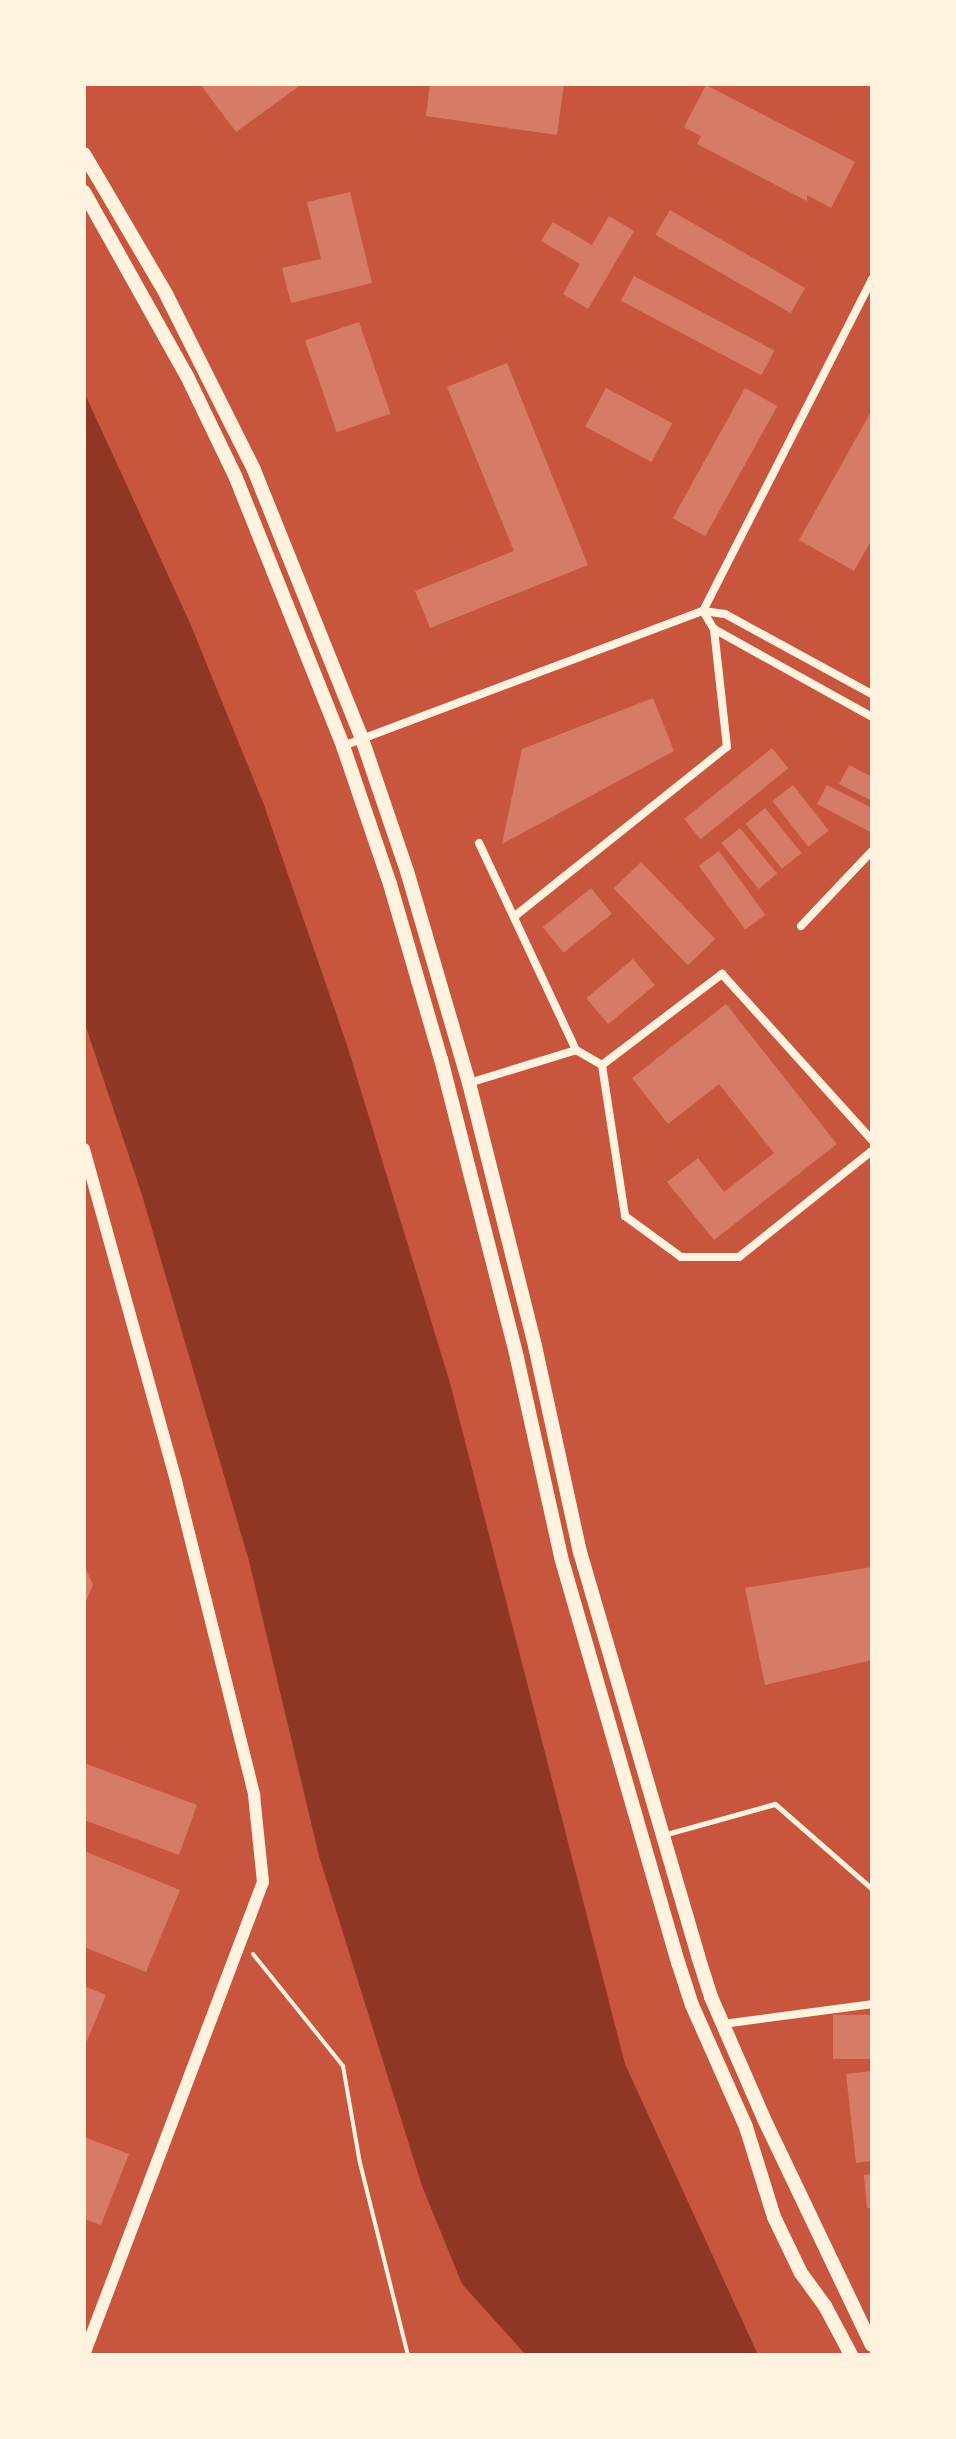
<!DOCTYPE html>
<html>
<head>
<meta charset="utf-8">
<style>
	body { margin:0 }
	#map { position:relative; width:956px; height:2439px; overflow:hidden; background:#c8553d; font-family:Manrope,sans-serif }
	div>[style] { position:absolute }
	.water>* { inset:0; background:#8f3625 }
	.building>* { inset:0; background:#d67c66; transform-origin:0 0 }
	.path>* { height:4px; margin:-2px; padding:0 2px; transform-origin:2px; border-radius:2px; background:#fff3e0 }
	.service>* { height:5px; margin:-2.5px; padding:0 2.5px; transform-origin:2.5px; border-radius:2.5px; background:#fff3e0 }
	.minor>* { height:8px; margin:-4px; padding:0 4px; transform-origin:4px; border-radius:4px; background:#fff3e0 }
	.tertiary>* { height:12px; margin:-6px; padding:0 6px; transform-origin:6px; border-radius:6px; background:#fff3e0 }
	.secondary>* { height:14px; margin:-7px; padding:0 7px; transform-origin:7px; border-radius:7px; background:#fff3e0 }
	span { translate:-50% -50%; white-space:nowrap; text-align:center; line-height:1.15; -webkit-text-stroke:7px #fff3e0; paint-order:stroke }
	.frame { position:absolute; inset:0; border:86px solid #fff3e0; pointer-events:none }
</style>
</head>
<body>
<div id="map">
	<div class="water">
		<i style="clip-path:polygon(84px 392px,190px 623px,264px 805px,347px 1045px,450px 1383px,625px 2064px,758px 2355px,526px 2355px,462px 2284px,422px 2186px,319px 1856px,249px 1561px,142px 1195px,84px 1021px)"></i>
	</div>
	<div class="building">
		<i style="clip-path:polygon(200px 84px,302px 84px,236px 132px)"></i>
		<i style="clip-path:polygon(430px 84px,564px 84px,557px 135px,426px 116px)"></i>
		<i style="clip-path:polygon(706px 85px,855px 162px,831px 208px,807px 195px,807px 201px,697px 144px,701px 136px,684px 127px)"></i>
		<i style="clip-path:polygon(350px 192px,372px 283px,291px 303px,282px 268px,321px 259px,307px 202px)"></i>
		<i style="left:670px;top:210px;width:156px;height:29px;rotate:30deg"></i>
		<i style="clip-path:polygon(609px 216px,634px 231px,588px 309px,563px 294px,580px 264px,541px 241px,553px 222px,592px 245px)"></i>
		<i style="left:634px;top:276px;width:159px;height:28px;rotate:28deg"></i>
		<i style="left:359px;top:322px;width:97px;height:57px;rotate:71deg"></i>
		<i style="clip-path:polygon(507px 363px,588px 565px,430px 628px,415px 591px,514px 551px,447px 387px)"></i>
		<i style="left:606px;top:388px;width:75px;height:44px;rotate:28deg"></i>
		<i style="left:745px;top:388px;width:37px;height:149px;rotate:29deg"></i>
		<i style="clip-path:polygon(872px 410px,872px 539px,854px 571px,799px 540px)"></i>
		<i style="clip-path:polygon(653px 698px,674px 751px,502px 844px,522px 749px)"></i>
		<i style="left:772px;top:748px;width:26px;height:113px;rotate:51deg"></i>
		<i style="clip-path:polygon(849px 765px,872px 777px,872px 801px,839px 784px)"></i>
		<i style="left:793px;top:785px;width:58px;height:26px;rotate:52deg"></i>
		<i style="clip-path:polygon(827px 785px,872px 808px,872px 833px,817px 804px)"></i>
		<i style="left:765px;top:808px;width:58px;height:25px;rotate:51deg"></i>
		<i style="left:740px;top:828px;width:59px;height:24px;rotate:51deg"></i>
		<i style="left:719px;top:851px;width:79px;height:25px;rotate:54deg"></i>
		<i style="left:641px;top:862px;width:107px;height:38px;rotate:46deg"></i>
		<i style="left:591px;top:888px;width:33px;height:62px;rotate:51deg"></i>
		<i style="left:633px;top:959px;width:34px;height:61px;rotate:50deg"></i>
		<i style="clip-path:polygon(726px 1004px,837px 1144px,714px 1240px,667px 1182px,698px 1158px,724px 1192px,774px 1153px,719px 1084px,668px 1124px,632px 1078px)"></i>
		<i style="clip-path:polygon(84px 1565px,93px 1585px,84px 1606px)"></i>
		<i style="clip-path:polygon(872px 1567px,872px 1660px,765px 1685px,745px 1588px)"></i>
		<i style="clip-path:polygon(84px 1763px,197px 1805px,179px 1855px,84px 1820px)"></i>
		<i style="clip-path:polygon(84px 1851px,180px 1890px,146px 1972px,84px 1947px)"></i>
		<i style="clip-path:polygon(84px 1986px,106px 1995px,84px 2048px)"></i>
		<i style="left:872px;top:2015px;width:44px;height:39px;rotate:90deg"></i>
		<i style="clip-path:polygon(872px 2071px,872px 2161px,856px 2163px,846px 2074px)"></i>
		<i style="clip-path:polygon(84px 2137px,129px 2154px,101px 2225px,84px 2219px)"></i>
		<i style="clip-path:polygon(872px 2174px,872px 2208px,867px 2208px,864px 2175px)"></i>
	</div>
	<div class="path">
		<i style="left:253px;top:1954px;width:144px;rotate:51.2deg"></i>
		<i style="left:343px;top:2066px;width:98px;rotate:80.1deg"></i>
		<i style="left:360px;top:2163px;width:198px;rotate:76deg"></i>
	</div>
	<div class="service">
		<i style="left:663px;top:1835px;width:116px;rotate:-15.5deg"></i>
		<i style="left:775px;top:1804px;width:129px;rotate:41.2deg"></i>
	</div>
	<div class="minor">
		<i style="left:703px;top:611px;width:21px;rotate:59deg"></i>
		<i style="left:714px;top:629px;width:181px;rotate:29.1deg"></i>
		<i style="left:703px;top:611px;width:22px;rotate:8deg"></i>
		<i style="left:725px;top:614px;width:167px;rotate:28.6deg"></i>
		<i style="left:343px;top:746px;width:384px;rotate:-20.6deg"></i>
		<i style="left:703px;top:611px;width:373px;rotate:-63deg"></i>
		<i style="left:479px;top:843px;width:229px;rotate:64.9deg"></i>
		<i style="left:515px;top:916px;width:271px;rotate:-38.6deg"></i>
		<i style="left:727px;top:747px;width:119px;rotate:-96.3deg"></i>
		<i style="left:801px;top:926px;width:103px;rotate:-46.6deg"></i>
		<i style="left:602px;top:1065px;width:153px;rotate:81.3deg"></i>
		<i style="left:625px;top:1216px;width:69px;rotate:36.2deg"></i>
		<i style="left:681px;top:1257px;width:58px"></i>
		<i style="left:739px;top:1257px;width:170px;rotate:-38.6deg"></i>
		<i style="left:602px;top:1065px;width:151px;rotate:-37.2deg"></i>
		<i style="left:722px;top:974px;width:224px;rotate:47.9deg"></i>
		<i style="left:469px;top:1083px;width:112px;rotate:-17.1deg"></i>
		<i style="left:576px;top:1050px;width:30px;rotate:30deg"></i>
		<i style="left:723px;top:2024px;width:150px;rotate:-7.6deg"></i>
	</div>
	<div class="tertiary">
		<i style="left:84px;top:1149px;width:345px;rotate:74.5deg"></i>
		<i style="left:176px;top:1481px;width:324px;rotate:76deg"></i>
		<i style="left:254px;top:1795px;width:87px;rotate:84.1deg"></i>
		<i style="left:263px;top:1882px;width:506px;rotate:110.73deg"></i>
	</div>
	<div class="secondary">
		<i style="left:84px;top:154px;width:162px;rotate:59.6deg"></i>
		<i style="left:166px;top:294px;width:197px;rotate:63.4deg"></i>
		<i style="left:254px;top:470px;width:290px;rotate:68.1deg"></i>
		<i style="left:362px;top:739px;width:139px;rotate:71.2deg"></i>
		<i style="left:407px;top:871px;width:221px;rotate:73.7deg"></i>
		<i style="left:469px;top:1083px;width:271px;rotate:75.9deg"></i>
		<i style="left:535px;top:1346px;width:211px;rotate:77.7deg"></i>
		<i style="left:580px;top:1552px;width:421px;rotate:73.7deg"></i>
		<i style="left:698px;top:1956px;width:43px;rotate:72.4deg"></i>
		<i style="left:711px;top:1997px;width:133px;rotate:66.5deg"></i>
		<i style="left:764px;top:2119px;width:250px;rotate:64.5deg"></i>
		<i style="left:84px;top:192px;width:211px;rotate:60.8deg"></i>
		<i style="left:187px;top:376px;width:113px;rotate:64.3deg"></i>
		<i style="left:236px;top:478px;width:289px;rotate:68.2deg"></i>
		<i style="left:343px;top:746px;width:146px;rotate:71.2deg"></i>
		<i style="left:390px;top:884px;width:182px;rotate:73.8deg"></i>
		<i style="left:441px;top:1059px;width:309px;rotate:75.7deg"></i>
		<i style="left:517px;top:1358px;width:204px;rotate:77.5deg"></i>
		<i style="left:561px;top:1557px;width:422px;rotate:73.9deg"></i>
		<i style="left:678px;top:1962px;width:45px;rotate:72deg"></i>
		<i style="left:692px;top:2005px;width:133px;rotate:66.1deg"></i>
		<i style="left:746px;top:2127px;width:94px;rotate:72.7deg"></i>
		<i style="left:774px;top:2217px;width:62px;rotate:64.3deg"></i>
		<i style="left:801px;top:2273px;width:41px;rotate:54deg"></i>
		<i style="left:825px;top:2306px;width:55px;rotate:62deg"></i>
	</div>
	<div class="frame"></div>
</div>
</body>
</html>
